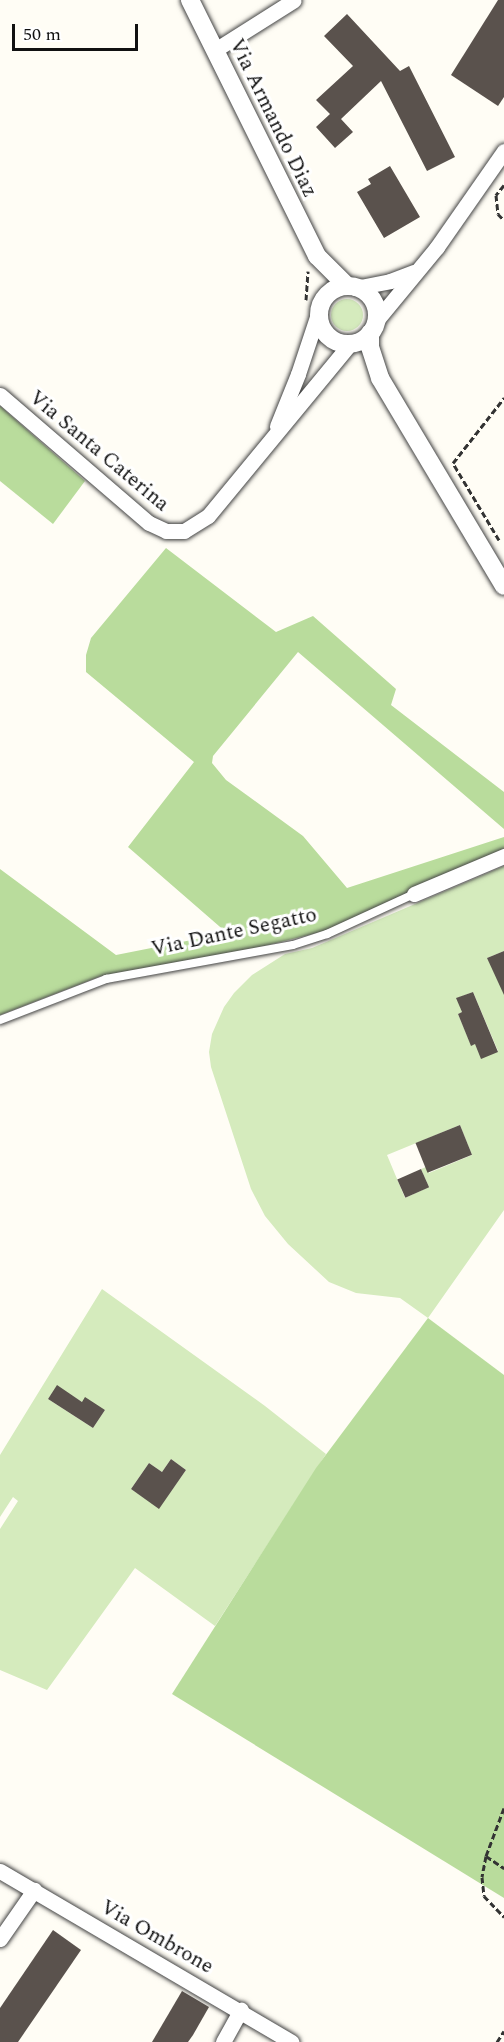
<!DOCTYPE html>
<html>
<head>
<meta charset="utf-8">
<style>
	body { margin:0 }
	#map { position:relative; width:504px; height:2042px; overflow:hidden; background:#fffdf5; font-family:Spectral,serif }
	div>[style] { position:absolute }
	.green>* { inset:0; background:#d5ebbd }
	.round { border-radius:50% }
	.forest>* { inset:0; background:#b9dc9c }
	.building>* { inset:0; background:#5a524d; transform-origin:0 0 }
	.path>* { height:3px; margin-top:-1.5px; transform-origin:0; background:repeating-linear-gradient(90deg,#333 0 6px,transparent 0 9px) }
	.roads { filter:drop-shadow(0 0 2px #444) drop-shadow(0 0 2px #444) }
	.service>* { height:8px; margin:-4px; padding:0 4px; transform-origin:4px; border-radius:4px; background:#fff }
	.minor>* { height:15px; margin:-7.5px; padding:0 7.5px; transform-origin:7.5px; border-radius:7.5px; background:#fff }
	.tertiary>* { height:18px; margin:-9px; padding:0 9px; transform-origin:9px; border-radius:9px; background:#fff }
	.tertiary>.ring { margin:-9px; padding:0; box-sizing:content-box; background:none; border:18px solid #fff; border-radius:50% }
	span { translate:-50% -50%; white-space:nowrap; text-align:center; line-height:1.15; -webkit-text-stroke:6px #fff; paint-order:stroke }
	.street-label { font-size:21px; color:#111 }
	.scale { position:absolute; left:12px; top:24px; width:126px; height:27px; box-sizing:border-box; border:3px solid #111; border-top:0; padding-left:8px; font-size:18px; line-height:21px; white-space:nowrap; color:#111; -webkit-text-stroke:4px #fff; paint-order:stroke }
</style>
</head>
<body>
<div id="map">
	<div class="green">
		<i class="round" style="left:331px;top:299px;width:32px;height:32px"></i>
		<i style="clip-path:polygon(evenodd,504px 866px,504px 951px,487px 958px,504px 973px,504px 1210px,428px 1318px,400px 1298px,356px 1293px,329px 1282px,288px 1244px,265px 1216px,251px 1189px,211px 1067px,209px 1052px,212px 1034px,224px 1007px,234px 993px,252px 975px,285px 954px,312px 948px,504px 866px,473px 992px,498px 1051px,475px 1044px,471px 1045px,458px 1014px,462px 1012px,457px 998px,473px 992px,504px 866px,460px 1125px,472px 1155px,429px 1173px,426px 1167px,421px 1169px,429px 1187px,405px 1198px,387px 1155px,460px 1125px)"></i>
		<i style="clip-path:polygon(evenodd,102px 1289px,265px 1406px,326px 1454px,215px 1626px,135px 1568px,47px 1690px,0 1670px,0 1529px,18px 1501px,13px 1497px,0 1517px,0 1455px,102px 1289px,57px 1386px,82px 1402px,105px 1410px,93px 1428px,48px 1399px,57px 1386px,102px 1289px,171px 1459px,186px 1470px,159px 1508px,131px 1489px,149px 1463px,162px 1472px,171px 1459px)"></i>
	</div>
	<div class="forest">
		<i style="clip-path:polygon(0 406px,85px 481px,53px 524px,0 481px)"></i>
		<i style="clip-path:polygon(166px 548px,276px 632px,313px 616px,396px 689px,391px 705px,504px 792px,504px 829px,298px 652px,213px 756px,212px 763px,226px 780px,303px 836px,347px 888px,504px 837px,504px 849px,325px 931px,252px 949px,101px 976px,0 1015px,0 869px,116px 955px,227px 933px,128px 847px,194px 762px,86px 672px,86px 655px,91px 638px)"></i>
		<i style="clip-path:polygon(428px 1318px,504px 1375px,504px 1898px,172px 1694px,316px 1468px)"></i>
	</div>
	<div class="building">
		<i style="clip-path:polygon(498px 0,504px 0,504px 97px,498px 106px,451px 75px)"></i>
		<i style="clip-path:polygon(347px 14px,400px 71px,409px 66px,455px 157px,427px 171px,381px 81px,341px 119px,353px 132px,335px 148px,316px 127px,330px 114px,316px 100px,353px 66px,324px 36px)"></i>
		<i style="clip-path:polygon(390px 166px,420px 217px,384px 238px,357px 192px,371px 184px,368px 179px)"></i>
		<i style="clip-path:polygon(504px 951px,504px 995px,487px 958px)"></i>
		<i style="clip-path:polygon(473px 992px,498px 1052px,481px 1059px,475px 1044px,471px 1046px,458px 1014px,462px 1012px,456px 998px)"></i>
		<i style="left:460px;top:1125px;width:32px;height:48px;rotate:68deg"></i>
		<i style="left:421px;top:1169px;width:20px;height:26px;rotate:66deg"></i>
		<i style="clip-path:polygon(57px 1385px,82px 1402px,85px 1397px,105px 1410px,93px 1428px,48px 1399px)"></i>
		<i style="clip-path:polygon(171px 1459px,186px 1470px,159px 1509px,131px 1489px,149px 1463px,162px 1472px)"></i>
		<i style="clip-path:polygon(53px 1930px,81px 1950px,18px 2042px,0 2042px,0 2008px)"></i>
		<i style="clip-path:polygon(182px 1991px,209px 2007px,193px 2035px,188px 2042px,152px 2042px)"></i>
	</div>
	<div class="path">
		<i style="left:504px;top:185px;width:13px;rotate:129deg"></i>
		<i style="left:496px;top:195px;width:19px;rotate:84deg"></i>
		<i style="left:498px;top:214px;width:8px;rotate:45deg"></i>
		<i style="left:306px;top:300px;width:29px;rotate:-86deg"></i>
		<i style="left:499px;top:540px;width:90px;rotate:-120.9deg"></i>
		<i style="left:453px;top:463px;width:83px;rotate:-51.9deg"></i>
		<i style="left:504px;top:1808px;width:51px;rotate:110.6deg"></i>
		<i style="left:486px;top:1856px;width:21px;rotate:101deg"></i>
		<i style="left:482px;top:1877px;width:19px;rotate:84deg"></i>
		<i style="left:484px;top:1896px;width:29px;rotate:46deg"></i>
		<i style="left:486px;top:1856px;width:22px;rotate:34deg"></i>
		<i style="left:497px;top:2042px;width:13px;rotate:-58deg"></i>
	</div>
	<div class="roads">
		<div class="service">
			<i style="left:0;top:1020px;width:114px;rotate:-21.1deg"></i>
			<i style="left:106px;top:979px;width:190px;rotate:-10.3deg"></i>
			<i style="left:293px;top:945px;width:36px;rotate:-18deg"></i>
			<i style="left:327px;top:934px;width:96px;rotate:-24.7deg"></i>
		</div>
		<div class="minor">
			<i style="left:215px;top:50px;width:93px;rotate:-32.3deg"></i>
			<i style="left:355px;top:288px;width:36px;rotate:-11deg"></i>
			<i style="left:390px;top:281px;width:26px;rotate:-21deg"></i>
			<i style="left:376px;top:321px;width:96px;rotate:-50.5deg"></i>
			<i style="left:437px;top:247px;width:117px;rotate:-55.1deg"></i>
			<i style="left:0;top:395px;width:196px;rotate:40.7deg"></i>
			<i style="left:149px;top:523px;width:19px;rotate:25deg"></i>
			<i style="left:166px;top:531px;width:18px"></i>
			<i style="left:184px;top:531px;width:28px;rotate:-32deg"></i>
			<i style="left:208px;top:516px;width:222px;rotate:-50.5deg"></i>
			<i style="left:277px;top:426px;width:56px;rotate:-68deg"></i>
			<i style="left:298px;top:374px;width:66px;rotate:-71.6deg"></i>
			<i style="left:414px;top:894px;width:98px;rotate:-22.9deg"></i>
			<i style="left:0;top:1871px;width:338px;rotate:30.4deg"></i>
			<i style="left:0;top:1939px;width:60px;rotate:-55.2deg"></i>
			<i style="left:223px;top:2042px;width:37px;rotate:-61deg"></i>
		</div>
		<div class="tertiary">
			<i style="left:190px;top:0;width:286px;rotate:63.6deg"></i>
			<i style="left:317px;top:256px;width:42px;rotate:45deg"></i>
			<i class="ring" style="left:319px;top:286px;width:40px;height:40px"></i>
			<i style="left:370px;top:333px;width:14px;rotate:90deg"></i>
			<i style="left:370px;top:347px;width:33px;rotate:72deg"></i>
			<i style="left:380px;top:378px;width:242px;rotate:59.2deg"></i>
		</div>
	</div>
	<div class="street-label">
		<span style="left:273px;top:118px;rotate:64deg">Via Armando Diaz</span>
		<span style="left:99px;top:451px;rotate:40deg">Via Santa Caterina</span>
		<span style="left:234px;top:932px;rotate:-12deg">Via Dante Segatto</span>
		<span style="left:157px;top:1937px;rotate:30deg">Via Ombrone</span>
	</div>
	<div class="scale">50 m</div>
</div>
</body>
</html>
